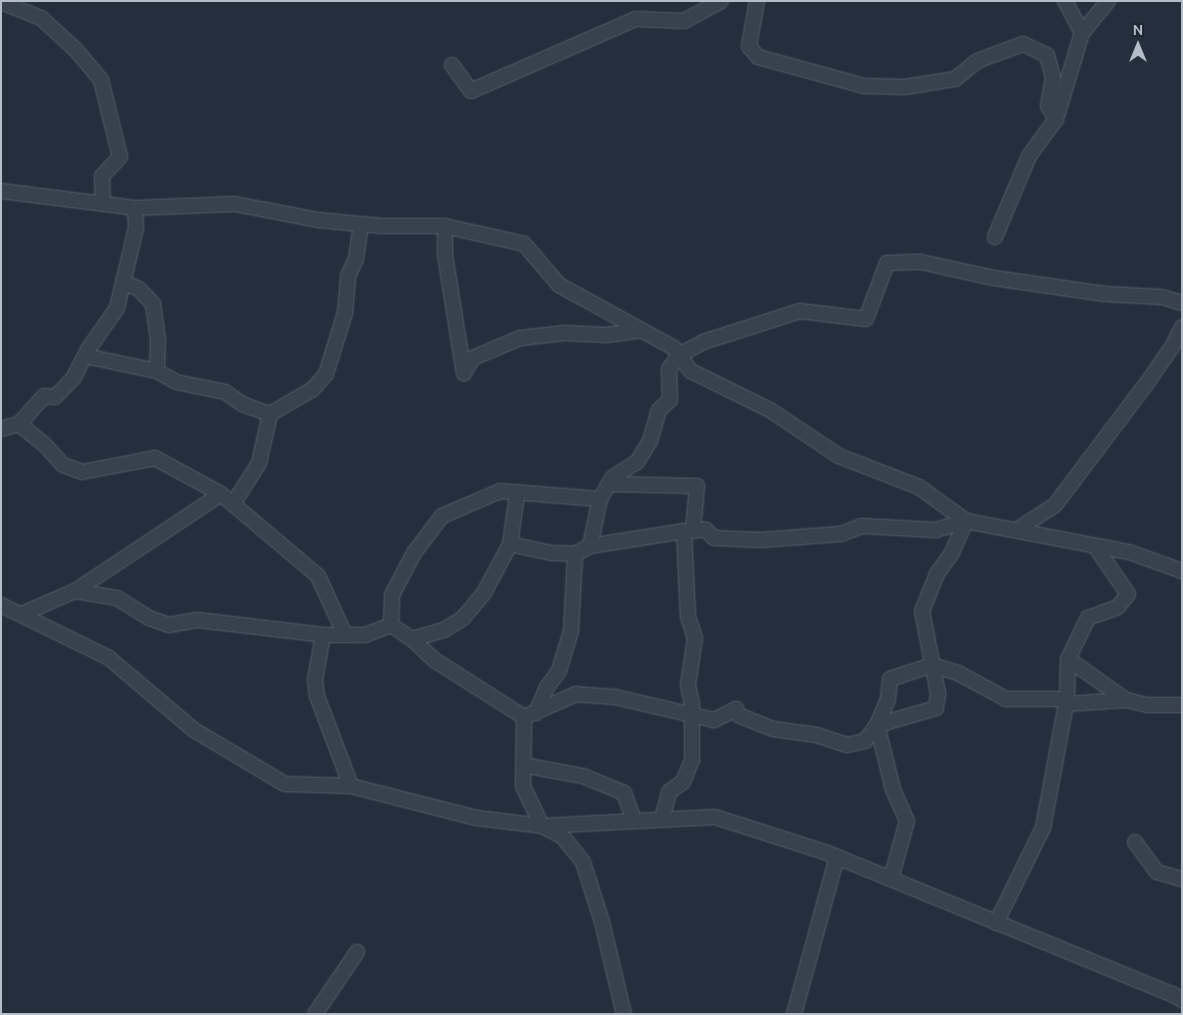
<!DOCTYPE html>
<html>
<head>
<meta charset="utf-8">
<style>
	body { margin:0 }
	#map { position:relative; width:1183px; height:1015px; overflow:hidden; background:#242f3e; font-family:Ubuntu,sans-serif }
	div>[style] { position:absolute }
	.roads { filter:drop-shadow(0 0 1px #565f6c) drop-shadow(0 0 1px #565f6c) }
	.minor>* { height:14px; margin:-7px; padding:0 7px; transform-origin:7px; border-radius:7px; background:#38414e }
	span { translate:-50% -50%; white-space:nowrap; text-align:center; line-height:1.15; -webkit-text-stroke:4px #1d2633; paint-order:stroke }
	.frame { position:absolute; inset:0; border:2px solid #b4bcc9; pointer-events:none }
	.north { position:absolute; left:1113px; top:20px; width:50px; height:50px; -webkit-text-stroke:4px #1d2633; paint-order:stroke; rotate:0deg; font-size:14px; font-weight:700; line-height:20px; text-align:center; color:#b4bcc9 }
	.north::after { content:''; display:block; margin:auto; width:18px; height:22px; background:#b4bcc9; clip-path:polygon(50% 0,100% 100%,50% 72%,0 100%) }
</style>
</head>
<body>
<div id="map">
	<div class="roads">
		<div class="minor">
			<i style="left:757px;top:1px;width:46px;rotate:100.1deg"></i>
			<i style="left:749px;top:46px;width:14px;rotate:51deg"></i>
			<i style="left:758px;top:57px;width:110px;rotate:15.3deg"></i>
			<i style="left:864px;top:86px;width:41px;rotate:1.4deg"></i>
			<i style="left:905px;top:87px;width:51px;rotate:-9.1deg"></i>
			<i style="left:955px;top:79px;width:28px;rotate:-39deg"></i>
			<i style="left:977px;top:61px;width:49px;rotate:-20.3deg"></i>
			<i style="left:1023px;top:44px;width:26px;rotate:25deg"></i>
			<i style="left:1047px;top:55px;width:24px;rotate:75deg"></i>
			<i style="left:1053px;top:78px;width:28px;rotate:100deg"></i>
			<i style="left:1048px;top:106px;width:15px;rotate:58deg"></i>
			<i style="left:1065px;top:1px;width:36px;rotate:62deg"></i>
			<i style="left:1082px;top:33px;width:41px;rotate:-50.9deg"></i>
			<i style="left:1px;top:2px;width:43px;rotate:21.8deg"></i>
			<i style="left:41px;top:18px;width:47px;rotate:42.4deg"></i>
			<i style="left:76px;top:50px;width:39px;rotate:50deg"></i>
			<i style="left:101px;top:80px;width:79px;rotate:76.1deg"></i>
			<i style="left:120px;top:157px;width:26px;rotate:133deg"></i>
			<i style="left:102px;top:176px;width:27px;rotate:88deg"></i>
			<i style="left:452px;top:65px;width:32px;rotate:54deg"></i>
			<i style="left:471px;top:91px;width:180px;rotate:-23.6deg"></i>
			<i style="left:636px;top:19px;width:48px;rotate:2.4deg"></i>
			<i style="left:684px;top:21px;width:42px;rotate:-28.4deg"></i>
			<i style="left:1px;top:191px;width:135px;rotate:7.2deg"></i>
			<i style="left:135px;top:208px;width:100px;rotate:-2.3deg"></i>
			<i style="left:235px;top:204px;width:85px;rotate:10.9deg"></i>
			<i style="left:318px;top:220px;width:64px;rotate:5.4deg"></i>
			<i style="left:382px;top:226px;width:63px"></i>
			<i style="left:445px;top:226px;width:81px;rotate:12.8deg"></i>
			<i style="left:524px;top:244px;width:54px;rotate:49.5deg"></i>
			<i style="left:559px;top:285px;width:131px;rotate:28.7deg"></i>
			<i style="left:674px;top:348px;width:29px;rotate:54deg"></i>
			<i style="left:691px;top:371px;width:88px;rotate:26.3deg"></i>
			<i style="left:770px;top:410px;width:83px;rotate:33.7deg"></i>
			<i style="left:839px;top:456px;width:86px;rotate:21.2deg"></i>
			<i style="left:919px;top:487px;width:58px;rotate:35.9deg"></i>
			<i style="left:966px;top:521px;width:166px;rotate:10.8deg"></i>
			<i style="left:1129px;top:552px;width:56px;rotate:19.7deg"></i>
			<i style="left:445px;top:226px;width:29px;rotate:90deg"></i>
			<i style="left:445px;top:255px;width:120px;rotate:80.9deg"></i>
			<i style="left:995px;top:237px;width:88px;rotate:-67.2deg"></i>
			<i style="left:1029px;top:156px;width:46px;rotate:-53.9deg"></i>
			<i style="left:1056px;top:119px;width:90px;rotate:-73.2deg"></i>
			<i style="left:125px;top:283px;width:15px;rotate:23deg"></i>
			<i style="left:139px;top:289px;width:21px;rotate:47deg"></i>
			<i style="left:153px;top:304px;width:35px;rotate:82deg"></i>
			<i style="left:158px;top:339px;width:32px;rotate:92deg"></i>
			<i style="left:85px;top:356px;width:74px;rotate:11.8deg"></i>
			<i style="left:157px;top:371px;width:22px;rotate:30deg"></i>
			<i style="left:176px;top:382px;width:50px;rotate:11.5deg"></i>
			<i style="left:225px;top:392px;width:21px;rotate:35deg"></i>
			<i style="left:242px;top:404px;width:30px;rotate:20deg"></i>
			<i style="left:464px;top:373px;width:17px;rotate:-59deg"></i>
			<i style="left:473px;top:358px;width:51px;rotate:-23.1deg"></i>
			<i style="left:520px;top:338px;width:45px;rotate:-6.3deg"></i>
			<i style="left:565px;top:333px;width:42px;rotate:2.7deg"></i>
			<i style="left:607px;top:335px;width:34px;rotate:-8deg"></i>
			<i style="left:19px;top:424px;width:33px;rotate:39deg"></i>
			<i style="left:45px;top:445px;width:27px;rotate:48deg"></i>
			<i style="left:63px;top:465px;width:20px;rotate:20deg"></i>
			<i style="left:82px;top:472px;width:74px;rotate:-10.9deg"></i>
			<i style="left:155px;top:458px;width:75px;rotate:28.6deg"></i>
			<i style="left:1px;top:429px;width:19px;rotate:-16deg"></i>
			<i style="left:19px;top:424px;width:38px;rotate:-48deg"></i>
			<i style="left:44px;top:396px;width:11px;rotate:5deg"></i>
			<i style="left:55px;top:397px;width:28px;rotate:-46deg"></i>
			<i style="left:74px;top:377px;width:33px;rotate:-63deg"></i>
			<i style="left:89px;top:348px;width:49px;rotate:-55deg"></i>
			<i style="left:117px;top:308px;width:82px;rotate:-76.6deg"></i>
			<i style="left:136px;top:228px;width:20px;rotate:-93deg"></i>
			<i style="left:609px;top:484px;width:88px;rotate:1.3deg"></i>
			<i style="left:697px;top:486px;width:45px;rotate:95.1deg"></i>
			<i style="left:233px;top:504px;width:49px;rotate:-57.6deg"></i>
			<i style="left:259px;top:463px;width:50px;rotate:-77.3deg"></i>
			<i style="left:270px;top:414px;width:50px;rotate:-30.2deg"></i>
			<i style="left:313px;top:389px;width:20px;rotate:-49deg"></i>
			<i style="left:326px;top:374px;width:64px;rotate:-72.7deg"></i>
			<i style="left:345px;top:313px;width:37px;rotate:-85deg"></i>
			<i style="left:348px;top:276px;width:19px;rotate:-65deg"></i>
			<i style="left:356px;top:259px;width:35px;rotate:-82deg"></i>
			<i style="left:1018px;top:529px;width:44px;rotate:-33deg"></i>
			<i style="left:1055px;top:505px;width:153px;rotate:-53deg"></i>
			<i style="left:1147px;top:383px;width:44px;rotate:-55.2deg"></i>
			<i style="left:1172px;top:347px;width:22px;rotate:-63deg"></i>
			<i style="left:510px;top:544px;width:49px;rotate:-81.9deg"></i>
			<i style="left:590px;top:546px;width:48px;rotate:-78deg"></i>
			<i style="left:600px;top:499px;width:24px;rotate:-60deg"></i>
			<i style="left:612px;top:478px;width:30px;rotate:-33deg"></i>
			<i style="left:637px;top:462px;width:25px;rotate:-58deg"></i>
			<i style="left:650px;top:441px;width:32px;rotate:-74deg"></i>
			<i style="left:659px;top:410px;width:15px;rotate:-42deg"></i>
			<i style="left:670px;top:400px;width:31px;rotate:-92deg"></i>
			<i style="left:669px;top:369px;width:17px;rotate:-54deg"></i>
			<i style="left:679px;top:355px;width:27px;rotate:-28deg"></i>
			<i style="left:703px;top:342px;width:102px;rotate:-17.7deg"></i>
			<i style="left:800px;top:311px;width:66px;rotate:6.9deg"></i>
			<i style="left:866px;top:319px;width:60px;rotate:-69.4deg"></i>
			<i style="left:887px;top:263px;width:34px;rotate:-2deg"></i>
			<i style="left:921px;top:262px;width:75px;rotate:12.4deg"></i>
			<i style="left:994px;top:278px;width:112px;rotate:8.2deg"></i>
			<i style="left:1105px;top:294px;width:57px;rotate:3deg"></i>
			<i style="left:1162px;top:297px;width:21px;rotate:17deg"></i>
			<i style="left:75px;top:591px;width:43px;rotate:9.5deg"></i>
			<i style="left:117px;top:598px;width:38px;rotate:32deg"></i>
			<i style="left:149px;top:618px;width:21px;rotate:19deg"></i>
			<i style="left:169px;top:625px;width:29px;rotate:-10deg"></i>
			<i style="left:198px;top:620px;width:126px;rotate:6.8deg"></i>
			<i style="left:323px;top:635px;width:42px"></i>
			<i style="left:365px;top:635px;width:28px;rotate:-21deg"></i>
			<i style="left:1px;top:605px;width:120px;rotate:26.1deg"></i>
			<i style="left:109px;top:658px;width:111px;rotate:40.3deg"></i>
			<i style="left:194px;top:730px;width:106px;rotate:30.7deg"></i>
			<i style="left:285px;top:784px;width:66px;rotate:1.7deg"></i>
			<i style="left:351px;top:786px;width:130px;rotate:14.3deg"></i>
			<i style="left:477px;top:818px;width:65px;rotate:7deg"></i>
			<i style="left:542px;top:826px;width:173px;rotate:-3deg"></i>
			<i style="left:715px;top:817px;width:115px;rotate:17.7deg"></i>
			<i style="left:825px;top:852px;width:375px;rotate:22.3deg"></i>
			<i style="left:1172px;top:994px;width:12px;rotate:31deg"></i>
			<i style="left:22px;top:614px;width:58px;rotate:-23.5deg"></i>
			<i style="left:75px;top:591px;width:175px;rotate:-33.6deg"></i>
			<i style="left:221px;top:494px;width:127px;rotate:40.2deg"></i>
			<i style="left:318px;top:576px;width:65px;rotate:65.4deg"></i>
			<i style="left:391px;top:625px;width:25px;rotate:34deg"></i>
			<i style="left:412px;top:639px;width:33px;rotate:43deg"></i>
			<i style="left:436px;top:661px;width:104px;rotate:32.5deg"></i>
			<i style="left:524px;top:717px;width:69px;rotate:90.8deg"></i>
			<i style="left:523px;top:786px;width:44px;rotate:64.6deg"></i>
			<i style="left:542px;top:826px;width:22px;rotate:27deg"></i>
			<i style="left:562px;top:836px;width:33px;rotate:51deg"></i>
			<i style="left:583px;top:862px;width:63px;rotate:72.4deg"></i>
			<i style="left:602px;top:922px;width:95px;rotate:76.6deg"></i>
			<i style="left:391px;top:625px;width:30px;rotate:-88deg"></i>
			<i style="left:392px;top:595px;width:47px;rotate:-62.4deg"></i>
			<i style="left:414px;top:553px;width:46px;rotate:-52.9deg"></i>
			<i style="left:442px;top:516px;width:63px;rotate:-23.3deg"></i>
			<i style="left:500px;top:491px;width:100px;rotate:4.6deg"></i>
			<i style="left:323px;top:635px;width:46px;rotate:100.1deg"></i>
			<i style="left:315px;top:680px;width:16px;rotate:83deg"></i>
			<i style="left:317px;top:696px;width:96px;rotate:69.3deg"></i>
			<i style="left:412px;top:639px;width:33px;rotate:-16deg"></i>
			<i style="left:444px;top:630px;width:22px;rotate:-32deg"></i>
			<i style="left:463px;top:618px;width:33px;rotate:-50deg"></i>
			<i style="left:484px;top:593px;width:55px;rotate:-62deg"></i>
			<i style="left:510px;top:544px;width:42px;rotate:12.4deg"></i>
			<i style="left:551px;top:553px;width:24px;rotate:2deg"></i>
			<i style="left:575px;top:554px;width:17px;rotate:-28deg"></i>
			<i style="left:590px;top:546px;width:95px;rotate:-9.1deg"></i>
			<i style="left:684px;top:531px;width:22px;rotate:-3deg"></i>
			<i style="left:706px;top:530px;width:11px;rotate:45deg"></i>
			<i style="left:714px;top:538px;width:46px;rotate:2.5deg"></i>
			<i style="left:760px;top:540px;width:81px;rotate:-4.2deg"></i>
			<i style="left:841px;top:534px;width:22px;rotate:-21deg"></i>
			<i style="left:862px;top:526px;width:74px;rotate:3.1deg"></i>
			<i style="left:936px;top:530px;width:31px;rotate:-17deg"></i>
			<i style="left:966px;top:521px;width:35px;rotate:114deg"></i>
			<i style="left:952px;top:553px;width:26px;rotate:126deg"></i>
			<i style="left:937px;top:574px;width:40px;rotate:112deg"></i>
			<i style="left:922px;top:611px;width:84px;rotate:79deg"></i>
			<i style="left:938px;top:693px;width:15px;rotate:98deg"></i>
			<i style="left:936px;top:708px;width:61px;rotate:163.9deg"></i>
			<i style="left:877px;top:725px;width:20px;rotate:127deg"></i>
			<i style="left:865px;top:741px;width:18px;rotate:167deg"></i>
			<i style="left:847px;top:745px;width:32px;rotate:-162deg"></i>
			<i style="left:817px;top:735px;width:44px;rotate:-172.2deg"></i>
			<i style="left:773px;top:729px;width:37px;rotate:-158deg"></i>
			<i style="left:739px;top:715px;width:7px;rotate:-117deg"></i>
			<i style="left:736px;top:709px;width:25px;rotate:153deg"></i>
			<i style="left:714px;top:720px;width:102px;rotate:-166.9deg"></i>
			<i style="left:615px;top:697px;width:39px;rotate:-176deg"></i>
			<i style="left:576px;top:694px;width:57px;rotate:156.1deg"></i>
			<i style="left:1068px;top:659px;width:71px;rotate:35.3deg"></i>
			<i style="left:1066px;top:704px;width:60px;rotate:-3.8deg"></i>
			<i style="left:1126px;top:700px;width:22px;rotate:13deg"></i>
			<i style="left:1147px;top:705px;width:35px"></i>
			<i style="left:536px;top:713px;width:28px;rotate:-67deg"></i>
			<i style="left:547px;top:687px;width:20px;rotate:-53deg"></i>
			<i style="left:559px;top:671px;width:42px;rotate:-73.3deg"></i>
			<i style="left:571px;top:631px;width:77px;rotate:-87deg"></i>
			<i style="left:523px;top:765px;width:61px;rotate:10.4deg"></i>
			<i style="left:583px;top:776px;width:44px;rotate:22.5deg"></i>
			<i style="left:624px;top:793px;width:29px;rotate:70deg"></i>
			<i style="left:662px;top:819px;width:28px;rotate:-75deg"></i>
			<i style="left:669px;top:792px;width:17px;rotate:-36deg"></i>
			<i style="left:683px;top:782px;width:24px;rotate:-68deg"></i>
			<i style="left:692px;top:760px;width:56px;rotate:-90deg"></i>
			<i style="left:692px;top:704px;width:19px;rotate:-102deg"></i>
			<i style="left:688px;top:685px;width:48px;rotate:-81.5deg"></i>
			<i style="left:695px;top:638px;width:23px;rotate:-108deg"></i>
			<i style="left:688px;top:616px;width:85px;rotate:-92.7deg"></i>
			<i style="left:1135px;top:842px;width:37px;rotate:54deg"></i>
			<i style="left:1157px;top:872px;width:26px;rotate:16deg"></i>
			<i style="left:891px;top:879px;width:60px;rotate:-74.6deg"></i>
			<i style="left:907px;top:821px;width:35px;rotate:-114deg"></i>
			<i style="left:893px;top:789px;width:66px;rotate:-104deg"></i>
			<i style="left:877px;top:725px;width:28px;rotate:-67deg"></i>
			<i style="left:888px;top:699px;width:20px;rotate:-84deg"></i>
			<i style="left:890px;top:679px;width:44px;rotate:-18.4deg"></i>
			<i style="left:932px;top:665px;width:27px;rotate:17deg"></i>
			<i style="left:958px;top:673px;width:55px;rotate:28.4deg"></i>
			<i style="left:1006px;top:699px;width:61px"></i>
			<i style="left:996px;top:923px;width:106px;rotate:-63.7deg"></i>
			<i style="left:1043px;top:828px;width:131px;rotate:-79.5deg"></i>
			<i style="left:1067px;top:699px;width:40px;rotate:-88.6deg"></i>
			<i style="left:1068px;top:659px;width:46px;rotate:-64deg"></i>
			<i style="left:1088px;top:618px;width:32px;rotate:-20deg"></i>
			<i style="left:1118px;top:607px;width:16px;rotate:-52deg"></i>
			<i style="left:1128px;top:594px;width:58px;rotate:-124.5deg"></i>
			<i style="left:315px;top:1014px;width:75px;rotate:-55.9deg"></i>
			<i style="left:794px;top:1014px;width:163px;rotate:-74.7deg"></i>
		</div>
	</div>
	<div class="frame"></div>
	<div class="north">N</div>
</div>
</body>
</html>
